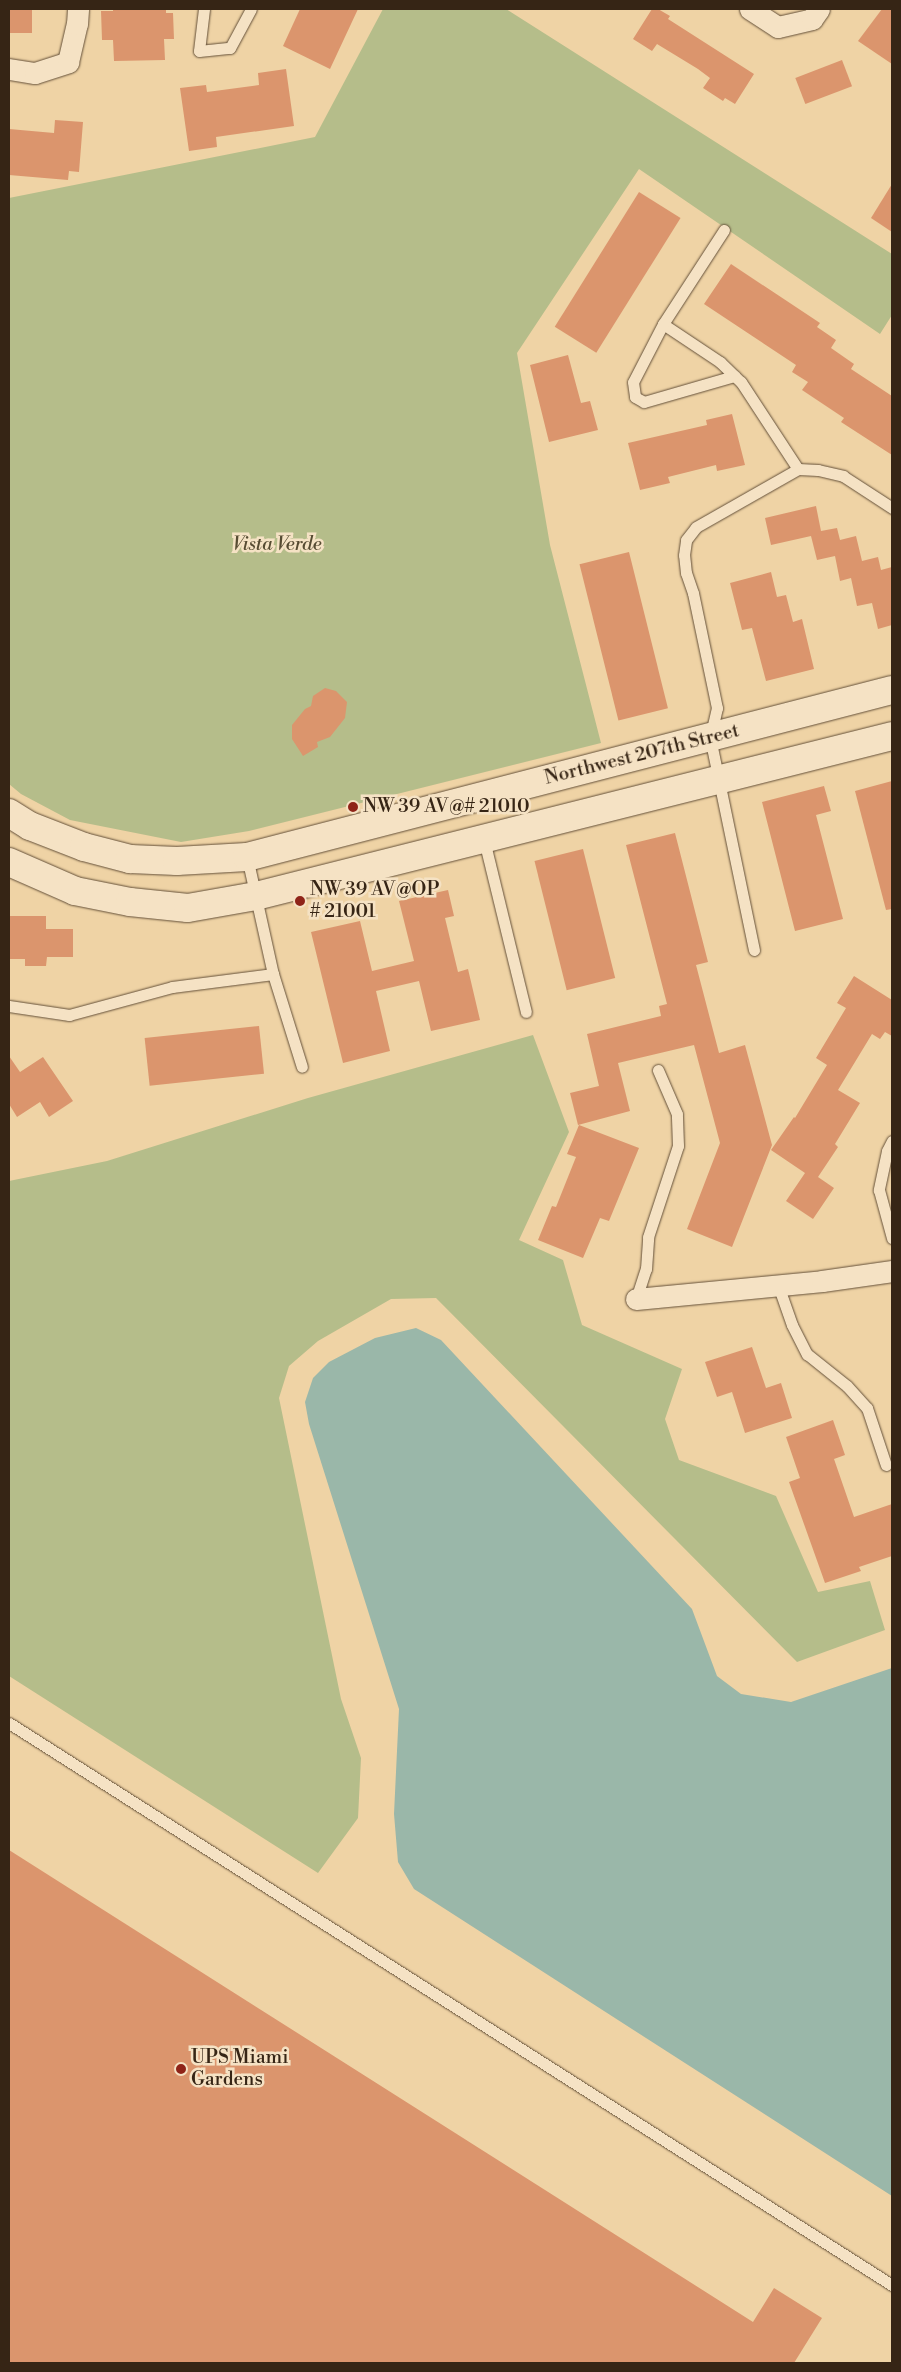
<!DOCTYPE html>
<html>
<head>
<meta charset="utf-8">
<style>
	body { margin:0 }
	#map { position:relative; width:901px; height:2372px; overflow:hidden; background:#efd3a5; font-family:"Libre Bodoni",serif }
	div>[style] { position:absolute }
	.green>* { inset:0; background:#b5bd8a }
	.water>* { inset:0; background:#9ab7a9 }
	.building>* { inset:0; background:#db956d; transform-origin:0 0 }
	.roads { filter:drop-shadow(0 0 1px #645039) drop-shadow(0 0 1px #645039) }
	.lane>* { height:11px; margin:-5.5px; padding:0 5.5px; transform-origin:5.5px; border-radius:5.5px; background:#f5e2c4 }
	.street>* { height:21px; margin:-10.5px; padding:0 10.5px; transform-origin:10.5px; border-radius:10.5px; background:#f5e2c4 }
	.secondary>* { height:28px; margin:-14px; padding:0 14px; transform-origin:14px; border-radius:14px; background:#f5e2c4 }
	.dots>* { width:14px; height:14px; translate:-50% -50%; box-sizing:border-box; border:2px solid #f5e2c4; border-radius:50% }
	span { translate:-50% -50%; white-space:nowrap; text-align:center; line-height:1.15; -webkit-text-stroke:5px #f5e2c4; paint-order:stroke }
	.park-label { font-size:19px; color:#564b32; font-style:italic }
	.street-label { font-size:19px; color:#362515 }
	.poi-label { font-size:19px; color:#362515 }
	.left { translate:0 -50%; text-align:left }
	.frame { position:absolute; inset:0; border:10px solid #362515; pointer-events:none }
</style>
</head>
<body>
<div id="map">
	<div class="green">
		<i style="clip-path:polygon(383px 9px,506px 9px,892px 254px,892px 315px,880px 334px,639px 169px,517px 353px,550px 545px,601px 743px,249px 831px,181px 842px,70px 820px,21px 794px,9px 784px,9px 198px,315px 137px)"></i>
		<i style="clip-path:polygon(533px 1035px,569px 1132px,519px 1240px,563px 1260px,582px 1325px,682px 1369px,665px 1419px,679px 1460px,776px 1496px,818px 1592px,870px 1581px,885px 1630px,797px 1662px,436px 1298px,391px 1299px,318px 1341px,289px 1366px,279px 1398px,341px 1699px,361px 1758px,358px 1818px,318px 1873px,9px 1676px,9px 1181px,107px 1161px,308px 1098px)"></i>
	</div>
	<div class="water">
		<i style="clip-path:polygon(416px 1328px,441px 1340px,692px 1609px,717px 1676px,741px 1694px,791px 1702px,892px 1668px,892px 2196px,414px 1889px,398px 1862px,394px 1814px,399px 1709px,309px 1424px,305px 1402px,313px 1378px,329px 1362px,375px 1338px)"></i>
	</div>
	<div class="building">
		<i style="left:9px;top:9px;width:23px;height:24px"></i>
		<i style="clip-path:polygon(113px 9px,166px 9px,166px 13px,173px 13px,174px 39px,164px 39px,165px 60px,114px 61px,113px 40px,102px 40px,101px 11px,113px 11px)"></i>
		<i style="clip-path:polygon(300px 9px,358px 9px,330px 69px,283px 46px)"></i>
		<i style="clip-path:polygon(652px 9px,658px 9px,670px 16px,668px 19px,754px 74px,735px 104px,725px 98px,723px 101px,703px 88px,710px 78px,698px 69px,657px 44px,652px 51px,633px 39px)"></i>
		<i style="clip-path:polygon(882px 9px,892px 9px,892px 64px,858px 41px)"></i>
		<i style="left:842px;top:60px;width:28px;height:50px;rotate:69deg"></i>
		<i style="clip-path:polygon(286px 69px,294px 126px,216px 137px,217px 147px,189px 151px,180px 88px,206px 85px,207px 92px,259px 85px,258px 73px)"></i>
		<i style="clip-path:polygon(55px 120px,83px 122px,79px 172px,69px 171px,68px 180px,9px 175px,9px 129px,54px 133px)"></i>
		<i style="clip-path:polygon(892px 184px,892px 232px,871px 218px)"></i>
		<i style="left:639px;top:192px;width:49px;height:159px;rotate:32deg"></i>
		<i style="clip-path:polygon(731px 264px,820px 323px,817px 327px,836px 340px,831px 348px,854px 364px,851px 369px,892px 396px,892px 455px,841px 422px,844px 418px,802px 390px,808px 382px,792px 372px,796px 365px,704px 304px)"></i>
		<i style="clip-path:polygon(568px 355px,581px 403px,590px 401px,598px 430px,549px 442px,530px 365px)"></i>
		<i style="clip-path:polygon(732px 414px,745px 465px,717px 471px,716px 465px,668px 477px,670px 483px,640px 490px,628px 443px,707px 425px,706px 420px)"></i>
		<i style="clip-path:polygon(816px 506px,821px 531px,837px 528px,840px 540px,856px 536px,862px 561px,878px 557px,881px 570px,892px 567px,892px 625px,878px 629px,872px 603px,857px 606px,851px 578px,840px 581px,835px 556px,817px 560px,811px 536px,771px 545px,765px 518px)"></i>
		<i style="left:629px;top:552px;width:161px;height:51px;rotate:76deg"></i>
		<i style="clip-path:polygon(771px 572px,777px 597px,786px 595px,793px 622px,802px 619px,814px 669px,766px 681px,752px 628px,742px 630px,730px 583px)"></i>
		<i style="clip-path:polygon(325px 688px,336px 691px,347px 702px,345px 718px,330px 737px,317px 742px,318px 747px,303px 756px,292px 739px,292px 725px,305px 709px,311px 706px,313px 696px)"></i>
		<i style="clip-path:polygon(892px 781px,892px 909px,886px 910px,855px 791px)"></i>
		<i style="clip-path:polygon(824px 786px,831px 811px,816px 815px,843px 919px,795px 931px,762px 802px)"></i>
		<i style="clip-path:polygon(675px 833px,708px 962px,696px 965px,719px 1053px,745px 1045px,772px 1145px,732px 1247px,687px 1229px,720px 1143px,694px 1045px,618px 1063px,630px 1111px,578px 1125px,570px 1093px,599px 1086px,587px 1034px,661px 1016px,659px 1006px,667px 1004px,626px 845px)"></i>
		<i style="left:583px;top:849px;width:133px;height:50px;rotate:76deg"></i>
		<i style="clip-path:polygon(448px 890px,454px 916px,445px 918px,458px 972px,468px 969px,480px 1020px,431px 1031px,419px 981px,376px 991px,390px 1051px,343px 1063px,311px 932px,360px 921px,372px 971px,414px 961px,399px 901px)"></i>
		<i style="clip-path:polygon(9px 916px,46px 916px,46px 929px,73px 929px,73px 957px,47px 957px,46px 966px,25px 966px,25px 959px,9px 959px)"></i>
		<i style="clip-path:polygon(854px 976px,892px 1000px,892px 1036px,885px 1032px,880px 1039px,872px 1034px,838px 1090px,860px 1103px,835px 1144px,838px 1147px,818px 1177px,834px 1188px,813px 1219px,786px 1201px,805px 1173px,771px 1150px,794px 1117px,795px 1118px,827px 1065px,816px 1058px,846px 1008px,837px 1003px)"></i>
		<i style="left:259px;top:1026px;width:48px;height:115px;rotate:84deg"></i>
		<i style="clip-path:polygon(9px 1056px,20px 1072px,43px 1057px,73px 1101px,49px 1117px,40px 1102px,17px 1117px,9px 1104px)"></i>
		<i style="clip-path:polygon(579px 1125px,639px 1148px,609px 1221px,600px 1218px,583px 1258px,538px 1240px,552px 1206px,556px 1207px,576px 1157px,567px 1154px)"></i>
		<i style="clip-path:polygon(752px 1347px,766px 1388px,781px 1383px,792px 1418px,745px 1433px,732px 1392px,717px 1397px,705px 1362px)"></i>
		<i style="clip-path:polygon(833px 1420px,845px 1455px,834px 1459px,854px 1517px,892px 1504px,892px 1556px,859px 1567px,861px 1571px,825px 1583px,789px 1482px,800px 1478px,786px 1437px)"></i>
		<i style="clip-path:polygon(9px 1850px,753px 2322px,774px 2288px,822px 2318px,794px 2363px,9px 2363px)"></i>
	</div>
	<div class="roads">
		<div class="lane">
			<i style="left:204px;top:9px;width:42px;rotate:96.8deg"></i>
			<i style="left:199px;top:51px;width:31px;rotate:-6deg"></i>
			<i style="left:230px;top:48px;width:44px;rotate:-61.7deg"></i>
			<i style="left:724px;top:230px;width:112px;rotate:123deg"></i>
			<i style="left:663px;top:324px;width:69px;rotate:33.7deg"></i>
			<i style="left:720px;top:362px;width:29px;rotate:44deg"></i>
			<i style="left:741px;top:382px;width:104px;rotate:56.8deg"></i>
			<i style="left:798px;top:469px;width:20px;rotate:3deg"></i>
			<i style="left:818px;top:470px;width:26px;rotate:13deg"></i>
			<i style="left:843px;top:476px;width:59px;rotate:33.1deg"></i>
			<i style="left:663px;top:324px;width:65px;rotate:117.3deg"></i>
			<i style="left:633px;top:382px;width:15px;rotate:82deg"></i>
			<i style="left:635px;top:397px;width:10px;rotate:29deg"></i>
			<i style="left:644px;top:402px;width:94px;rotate:-16.1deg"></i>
			<i style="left:484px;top:840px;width:177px;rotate:76.3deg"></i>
			<i style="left:247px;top:857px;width:120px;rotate:77.5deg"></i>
			<i style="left:273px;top:974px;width:97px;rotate:72.7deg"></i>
			<i style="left:754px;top:950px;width:217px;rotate:-101.7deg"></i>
			<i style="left:710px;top:738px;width:31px;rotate:-77deg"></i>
			<i style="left:717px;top:708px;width:117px;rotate:-101.8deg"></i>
			<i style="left:693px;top:593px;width:21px;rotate:-109deg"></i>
			<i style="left:686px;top:573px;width:18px;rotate:-96deg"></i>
			<i style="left:684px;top:555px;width:15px;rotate:-82deg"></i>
			<i style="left:686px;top:540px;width:16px;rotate:-52deg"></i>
			<i style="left:696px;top:527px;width:117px;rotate:-29.6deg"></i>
			<i style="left:9px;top:1006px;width:61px;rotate:8.5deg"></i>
			<i style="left:69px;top:1015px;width:107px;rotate:-15.2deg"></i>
			<i style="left:172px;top:987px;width:102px;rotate:-7.3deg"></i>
			<i style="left:892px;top:1141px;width:11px;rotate:117deg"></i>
			<i style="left:887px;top:1151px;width:40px;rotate:102deg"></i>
			<i style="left:879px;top:1190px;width:50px;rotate:74.8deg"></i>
			<i style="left:778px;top:1285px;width:42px;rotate:70.7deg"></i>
			<i style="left:792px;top:1325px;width:33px;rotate:63deg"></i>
			<i style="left:807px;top:1354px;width:51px;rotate:38.7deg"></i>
			<i style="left:847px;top:1386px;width:30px;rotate:48deg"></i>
			<i style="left:867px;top:1408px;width:60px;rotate:71.6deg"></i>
			<i style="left:636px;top:1299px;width:32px;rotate:-72deg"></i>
			<i style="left:646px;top:1269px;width:32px;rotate:-86deg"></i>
			<i style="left:648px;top:1237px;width:96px;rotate:-71.8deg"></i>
			<i style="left:678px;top:1146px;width:32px;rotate:-92deg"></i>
			<i style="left:677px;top:1114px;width:48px;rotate:-113.4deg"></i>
			<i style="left:9px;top:1723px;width:1047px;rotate:32.48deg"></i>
		</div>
		<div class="street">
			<i style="left:750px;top:9px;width:33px;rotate:33deg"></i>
			<i style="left:778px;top:27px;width:35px;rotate:-13deg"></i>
			<i style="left:812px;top:19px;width:12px;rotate:-55deg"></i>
			<i style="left:9px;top:69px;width:26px;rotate:9deg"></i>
			<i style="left:35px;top:73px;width:35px;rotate:-18deg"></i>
			<i style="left:68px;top:62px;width:39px;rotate:-77deg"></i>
			<i style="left:77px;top:24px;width:15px;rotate:-86deg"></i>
			<i style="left:636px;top:1299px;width:187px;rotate:-5.5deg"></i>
			<i style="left:822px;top:1281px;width:71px;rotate:-8.1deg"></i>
		</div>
		<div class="secondary">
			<i style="left:9px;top:813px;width:25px;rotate:32deg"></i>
			<i style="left:30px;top:826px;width:58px;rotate:21.3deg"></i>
			<i style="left:84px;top:847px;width:48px;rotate:14.6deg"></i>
			<i style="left:130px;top:859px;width:47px;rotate:2.4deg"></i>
			<i style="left:177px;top:861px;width:70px;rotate:-3.3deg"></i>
			<i style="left:247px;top:857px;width:666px;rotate:-14.52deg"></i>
			<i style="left:9px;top:862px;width:72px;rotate:23.7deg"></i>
			<i style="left:75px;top:891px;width:56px;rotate:11.3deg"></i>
			<i style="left:130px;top:902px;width:58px;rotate:5.9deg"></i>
			<i style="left:188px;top:908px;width:69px;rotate:-10deg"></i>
			<i style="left:256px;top:896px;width:656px;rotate:-14.12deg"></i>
		</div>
	</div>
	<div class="dots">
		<i style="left:353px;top:807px;background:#8f2418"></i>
		<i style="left:300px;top:901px;background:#8f2418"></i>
		<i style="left:181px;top:2069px;background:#8f2418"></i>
	</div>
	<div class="park-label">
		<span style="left:277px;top:545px">Vista Verde</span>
	</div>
	<div class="street-label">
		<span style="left:642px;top:755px;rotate:-14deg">Northwest 207th Street</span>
	</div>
	<div class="poi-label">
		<span class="left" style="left:363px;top:807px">NW 39 AV@# 21010</span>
		<span class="left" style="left:310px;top:901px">NW 39 AV@OP<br># 21001</span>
		<span class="left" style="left:191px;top:2069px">UPS Miami<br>Gardens</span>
	</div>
	<div class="frame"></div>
</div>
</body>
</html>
